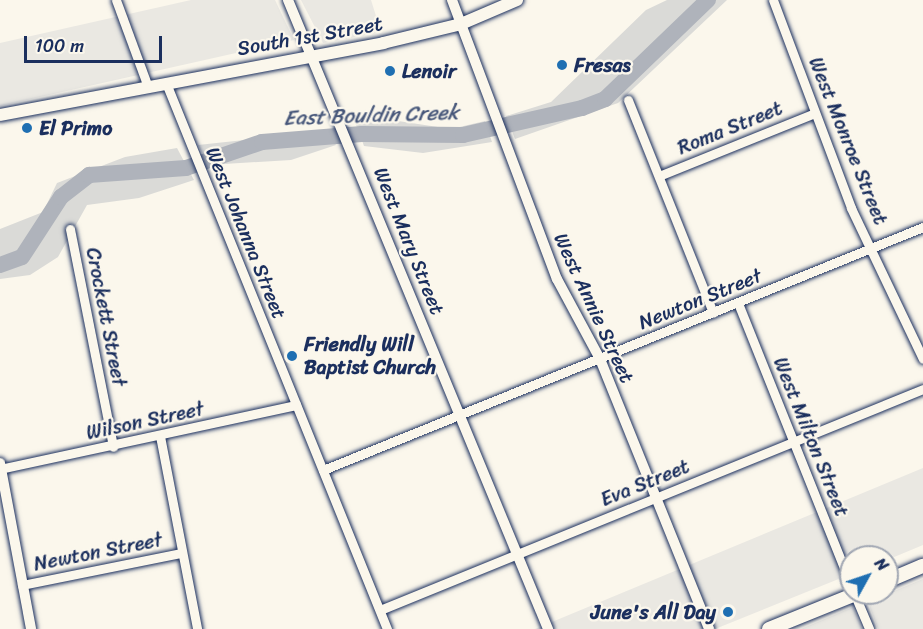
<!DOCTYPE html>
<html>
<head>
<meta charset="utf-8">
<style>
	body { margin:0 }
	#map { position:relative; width:923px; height:629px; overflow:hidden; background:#fbf7ec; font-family:Sriracha,sans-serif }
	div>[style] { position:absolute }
	.built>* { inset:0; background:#eae8e2 }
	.green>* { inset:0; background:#dadad7 }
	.river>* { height:16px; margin:-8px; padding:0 8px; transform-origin:8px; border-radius:8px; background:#afb3bb }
	.roads { filter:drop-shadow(0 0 2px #1b2f5e) drop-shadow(0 0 2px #1b2f5e) }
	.minor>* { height:9px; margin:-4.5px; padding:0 4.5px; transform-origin:4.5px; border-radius:4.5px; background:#fbf7ec }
	.tertiary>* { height:10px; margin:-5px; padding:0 5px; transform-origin:5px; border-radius:5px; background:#fbf7ec }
	.secondary>* { height:12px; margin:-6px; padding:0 6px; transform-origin:6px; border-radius:6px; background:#fbf7ec }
	.primary>* { height:14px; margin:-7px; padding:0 7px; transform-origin:7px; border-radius:7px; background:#fbf7ec }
	.dots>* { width:16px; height:16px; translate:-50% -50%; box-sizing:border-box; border:3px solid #fbf7ec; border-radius:50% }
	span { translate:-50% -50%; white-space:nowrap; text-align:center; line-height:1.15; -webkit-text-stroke:4.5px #fbf7ec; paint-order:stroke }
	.street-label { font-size:20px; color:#1b2f5e }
	.poi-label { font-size:20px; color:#1b2f5e; font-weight:700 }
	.left { translate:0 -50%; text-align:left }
	.right { translate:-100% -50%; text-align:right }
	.water-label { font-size:21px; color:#47577a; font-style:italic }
	.north { position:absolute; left:839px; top:545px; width:60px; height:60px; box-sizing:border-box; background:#fbf7ec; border:2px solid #a1a7b3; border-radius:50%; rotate:50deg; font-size:16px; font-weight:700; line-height:24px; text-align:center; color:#1b2f5e }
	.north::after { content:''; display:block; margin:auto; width:21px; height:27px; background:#1f6fb2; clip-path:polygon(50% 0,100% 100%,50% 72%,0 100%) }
	.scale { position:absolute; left:24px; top:36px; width:138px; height:27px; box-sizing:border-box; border:3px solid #1b2f5e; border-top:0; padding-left:8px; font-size:18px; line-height:21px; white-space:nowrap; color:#1b2f5e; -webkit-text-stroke:4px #fbf7ec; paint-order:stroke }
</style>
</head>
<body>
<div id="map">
	<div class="built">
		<i style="clip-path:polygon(191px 0,275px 0,294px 40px,0 106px,0 43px)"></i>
		<i style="clip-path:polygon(301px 0,371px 0,381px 32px,323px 43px)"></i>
		<i style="clip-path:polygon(923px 468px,923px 545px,887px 560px,851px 557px,851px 574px,715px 629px,535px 629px)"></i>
		<i style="clip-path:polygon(923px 579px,923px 629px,878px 629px,868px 602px)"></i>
		<i style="clip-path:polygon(853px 607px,862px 629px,801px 629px)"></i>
	</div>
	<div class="green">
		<i style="clip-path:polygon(667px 0,727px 0,618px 103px,515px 139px,506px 116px,551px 102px,646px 10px)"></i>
		<i style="clip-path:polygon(352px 114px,451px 129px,485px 121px,492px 142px,423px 153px,364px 146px)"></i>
		<i style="clip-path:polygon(327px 131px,336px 145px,291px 160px,208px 165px,198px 145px)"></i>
		<i style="clip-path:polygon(177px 148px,194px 180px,139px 198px,87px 205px,58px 257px,30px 275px,0 279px,0 229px,43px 212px,57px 183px,125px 157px)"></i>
	</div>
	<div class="river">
		<i style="left:0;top:265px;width:23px;rotate:-20deg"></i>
		<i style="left:22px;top:257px;width:72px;rotate:-57deg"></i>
		<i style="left:61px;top:197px;width:36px;rotate:-38deg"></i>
		<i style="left:89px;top:175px;width:97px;rotate:-4.1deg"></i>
		<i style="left:186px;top:168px;width:80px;rotate:-18.9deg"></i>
		<i style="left:262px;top:142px;width:100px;rotate:-4.6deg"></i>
		<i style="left:362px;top:134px;width:101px;rotate:0.6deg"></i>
		<i style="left:463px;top:135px;width:122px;rotate:-12.8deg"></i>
		<i style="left:582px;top:108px;width:25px;rotate:-21deg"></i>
		<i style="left:605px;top:99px;width:143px;rotate:-43.9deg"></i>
	</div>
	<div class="roads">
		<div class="minor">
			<i style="left:116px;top:0;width:93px;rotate:69.8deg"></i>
			<i style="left:773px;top:0;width:222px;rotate:69.4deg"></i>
			<i style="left:851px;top:208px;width:167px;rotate:64.5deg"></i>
			<i style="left:166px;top:83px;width:589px;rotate:67.96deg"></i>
			<i style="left:628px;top:100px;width:229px;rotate:68.2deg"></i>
			<i style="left:659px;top:176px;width:168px;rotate:-22deg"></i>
			<i style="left:70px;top:229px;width:222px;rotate:78.8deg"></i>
			<i style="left:738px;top:303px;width:304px;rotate:68.2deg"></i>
			<i style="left:160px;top:436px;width:197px;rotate:79.1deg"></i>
			<i style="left:0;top:469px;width:303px;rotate:-12.2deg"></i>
			<i style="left:323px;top:470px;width:647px;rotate:-22.05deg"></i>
			<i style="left:22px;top:585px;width:162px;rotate:-11.4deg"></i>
			<i style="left:854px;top:593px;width:39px;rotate:67deg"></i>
			<i style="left:380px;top:610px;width:586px;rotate:-22.15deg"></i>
		</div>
		<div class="tertiary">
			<i style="left:288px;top:0;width:681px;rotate:67.54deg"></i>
			<i style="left:452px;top:0;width:298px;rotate:69.4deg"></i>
			<i style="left:557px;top:279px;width:91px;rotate:61.7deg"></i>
			<i style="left:600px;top:359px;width:291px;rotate:68deg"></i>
			<i style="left:0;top:463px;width:169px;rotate:79.4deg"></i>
		</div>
		<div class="secondary">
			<i style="left:0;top:115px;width:390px;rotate:-10.6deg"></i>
			<i style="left:383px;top:43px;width:80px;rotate:-13.7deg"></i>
			<i style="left:461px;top:24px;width:61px;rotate:-23.2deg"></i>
		</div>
		<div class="primary">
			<i style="left:887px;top:581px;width:39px;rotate:-23deg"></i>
			<i style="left:769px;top:629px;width:96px;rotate:-22deg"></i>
		</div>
	</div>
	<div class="dots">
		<i style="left:562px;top:65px;background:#1f6fb2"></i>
		<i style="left:390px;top:71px;background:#1f6fb2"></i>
		<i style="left:27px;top:128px;background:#1f6fb2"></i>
		<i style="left:292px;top:356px;background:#1f6fb2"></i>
		<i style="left:728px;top:612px;background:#1f6fb2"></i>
	</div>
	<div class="street-label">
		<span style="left:310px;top:36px;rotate:-10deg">South 1st Street</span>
		<span style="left:730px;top:128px;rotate:-22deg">Roma Street</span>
		<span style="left:848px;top:141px;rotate:68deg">West Monroe Street</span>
		<span style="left:246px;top:233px;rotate:68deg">West Johanna Street</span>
		<span style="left:409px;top:241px;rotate:68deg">West Mary Street</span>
		<span style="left:700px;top:299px;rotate:-22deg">Newton Street</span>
		<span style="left:594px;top:308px;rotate:65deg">West Annie Street</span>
		<span style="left:106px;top:317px;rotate:79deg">Crockett Street</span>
		<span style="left:145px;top:421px;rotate:-12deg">Wilson Street</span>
		<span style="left:811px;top:437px;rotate:68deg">West Milton Street</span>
		<span style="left:645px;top:483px;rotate:-22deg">Eva Street</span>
		<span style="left:98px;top:552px;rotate:-11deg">Newton Street</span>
	</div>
	<div class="poi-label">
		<span class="left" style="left:574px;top:65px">Fresas</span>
		<span class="left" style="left:402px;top:71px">Lenoir</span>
		<span class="left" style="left:39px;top:128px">El Primo</span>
		<span class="left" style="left:304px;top:356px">Friendly Will<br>Baptist Church</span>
		<span class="right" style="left:716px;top:612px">June's All Day</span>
	</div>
	<div class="water-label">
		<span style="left:371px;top:115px;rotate:-2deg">East Bouldin Creek</span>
	</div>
	<div class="north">N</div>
	<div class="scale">100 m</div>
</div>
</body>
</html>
